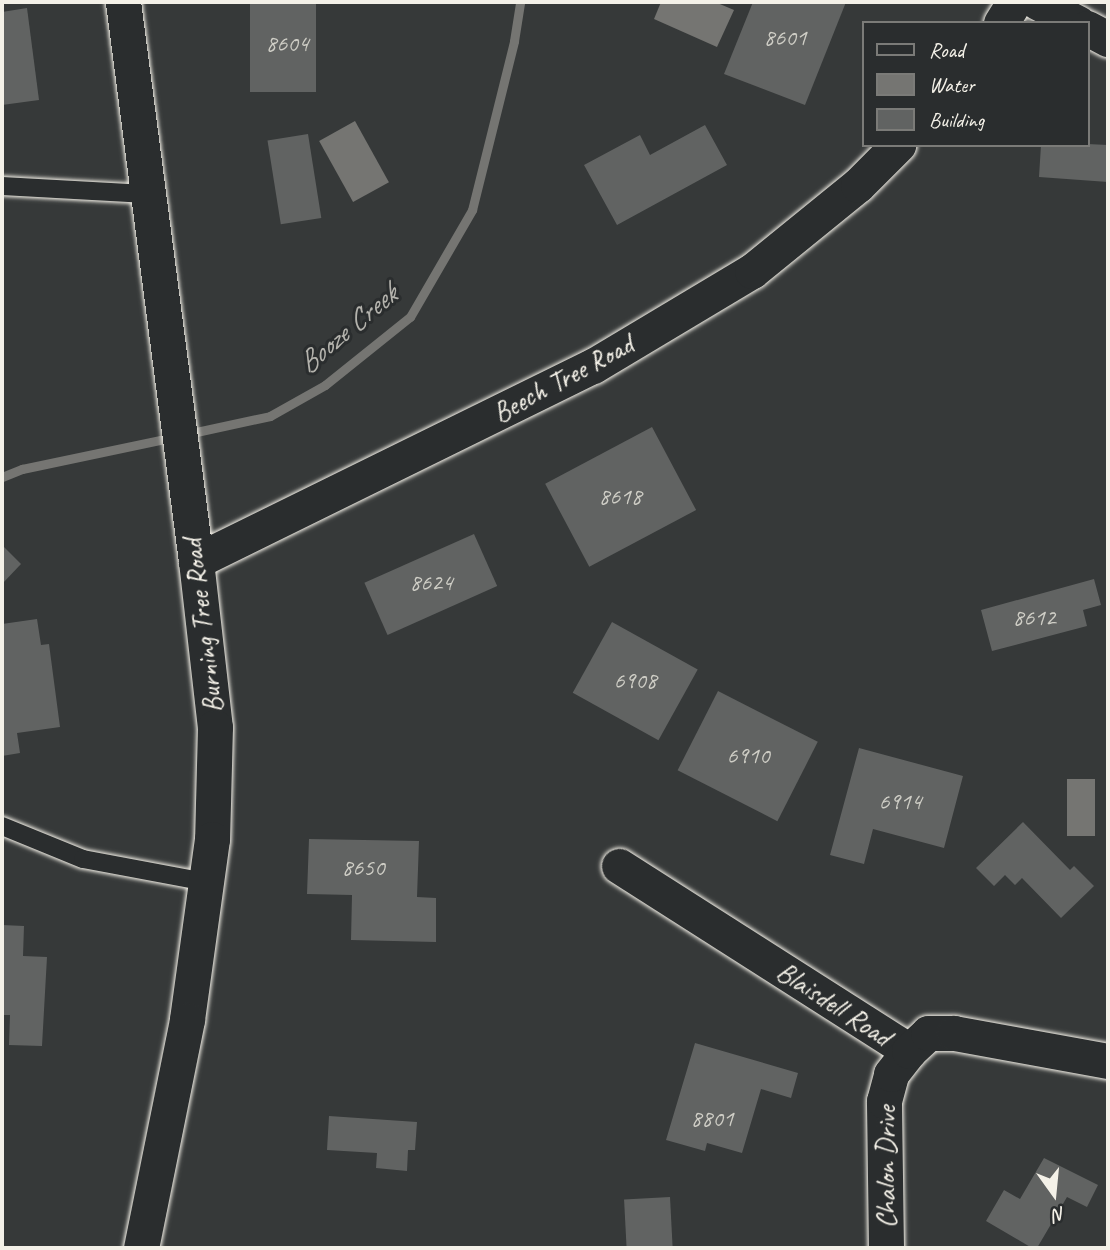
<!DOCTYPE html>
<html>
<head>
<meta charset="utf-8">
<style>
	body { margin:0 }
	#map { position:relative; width:1110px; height:1250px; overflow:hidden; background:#363939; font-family:Caveat,sans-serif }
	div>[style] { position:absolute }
	.water>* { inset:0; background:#757572; transform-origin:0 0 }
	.stream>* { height:9px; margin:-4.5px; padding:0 4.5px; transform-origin:4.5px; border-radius:4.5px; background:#757572 }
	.building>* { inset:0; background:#616362; transform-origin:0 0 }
	.roads { filter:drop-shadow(0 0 2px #f4f1e8) drop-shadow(0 0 2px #f4f1e8) }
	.lane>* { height:18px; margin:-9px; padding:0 9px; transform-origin:9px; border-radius:9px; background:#2a2d2e }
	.street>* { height:35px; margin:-17.5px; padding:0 17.5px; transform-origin:17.5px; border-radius:17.5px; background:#2a2d2e }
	span { translate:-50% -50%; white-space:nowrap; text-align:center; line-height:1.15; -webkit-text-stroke:6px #2a2d2e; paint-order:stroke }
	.number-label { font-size:24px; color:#cfcec6 }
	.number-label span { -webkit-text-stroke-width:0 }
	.street-label { font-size:28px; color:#f4f1e8 }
	.water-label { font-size:30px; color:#b4b3ad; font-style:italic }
	.frame { position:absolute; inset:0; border:4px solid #f4f1e8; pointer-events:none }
	.legend { position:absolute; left:862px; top:21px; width:228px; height:126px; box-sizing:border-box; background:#2a2d2e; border:2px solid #7b7b78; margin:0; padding:9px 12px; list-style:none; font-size:21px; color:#f4f1e8 }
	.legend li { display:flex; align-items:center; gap:14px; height:35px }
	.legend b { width:35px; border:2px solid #7b7b78 }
	.north { position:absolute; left:1019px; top:1159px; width:70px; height:70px; -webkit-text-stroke:5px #2a2d2e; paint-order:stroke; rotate:165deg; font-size:19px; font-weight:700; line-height:28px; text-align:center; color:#f4f1e8 }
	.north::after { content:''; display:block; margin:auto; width:24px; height:32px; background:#f4f1e8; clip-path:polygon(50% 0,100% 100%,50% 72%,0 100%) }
</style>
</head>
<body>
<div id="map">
	<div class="water">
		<i style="clip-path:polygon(661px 2px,715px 2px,734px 10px,717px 47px,654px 19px)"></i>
		<i style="left:355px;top:121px;width:70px;height:41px;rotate:61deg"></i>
		<i style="left:1067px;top:779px;width:28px;height:57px"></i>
	</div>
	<div class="stream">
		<i style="left:187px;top:434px;width:85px;rotate:-12.2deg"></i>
		<i style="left:270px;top:416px;width:63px;rotate:-29.4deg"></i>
		<i style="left:325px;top:385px;width:109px;rotate:-38.7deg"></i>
		<i style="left:410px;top:317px;width:124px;rotate:-59.9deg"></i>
		<i style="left:472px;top:210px;width:174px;rotate:-76deg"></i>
		<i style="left:514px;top:41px;width:39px;rotate:-81deg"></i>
		<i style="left:2px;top:477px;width:22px;rotate:-22deg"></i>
		<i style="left:22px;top:469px;width:155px;rotate:-11.9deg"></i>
	</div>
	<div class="building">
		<i style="left:250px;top:2px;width:66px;height:90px"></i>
		<i style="clip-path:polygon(753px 2px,846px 2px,805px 105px,724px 74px)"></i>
		<i style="clip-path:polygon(27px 8px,39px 100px,2px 105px,2px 12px)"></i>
		<i style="clip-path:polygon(705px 125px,727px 165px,617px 225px,584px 165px,640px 135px,650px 155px)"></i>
		<i style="left:308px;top:134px;width:85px;height:41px;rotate:81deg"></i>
		<i style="clip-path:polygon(1087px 144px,1108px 145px,1108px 182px,1039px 177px,1041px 145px)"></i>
		<i style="left:652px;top:427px;width:94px;height:121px;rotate:62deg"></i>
		<i style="left:474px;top:534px;width:57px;height:120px;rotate:66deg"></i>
		<i style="clip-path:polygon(2px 545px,21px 564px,2px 584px)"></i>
		<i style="clip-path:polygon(1094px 579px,1101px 605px,1083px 610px,1087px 626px,992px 651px,981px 610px)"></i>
		<i style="clip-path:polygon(37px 619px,41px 645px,49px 644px,60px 727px,17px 733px,20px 753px,2px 756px,2px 624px)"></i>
		<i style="left:612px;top:622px;width:98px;height:81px;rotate:29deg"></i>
		<i style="left:718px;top:691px;width:112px;height:89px;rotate:27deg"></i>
		<i style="clip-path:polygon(859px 748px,963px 776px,944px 848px,873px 829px,864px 864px,830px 855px)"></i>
		<i style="clip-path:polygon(1023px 822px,1070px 870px,1074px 866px,1094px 886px,1061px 918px,1022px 878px,1015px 885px,1005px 875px,994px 886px,976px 868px)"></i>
		<i style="clip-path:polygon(309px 839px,419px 841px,417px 897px,436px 898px,436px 942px,351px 940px,352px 895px,307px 894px)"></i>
		<i style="clip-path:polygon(2px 925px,24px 926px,23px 956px,47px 957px,42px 1046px,9px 1045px,10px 1015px,2px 1015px)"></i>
		<i style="clip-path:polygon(695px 1043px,798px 1073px,791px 1098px,761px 1089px,742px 1153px,707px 1143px,705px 1151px,666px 1140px)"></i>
		<i style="clip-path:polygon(329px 1116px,417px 1122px,415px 1150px,408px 1150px,407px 1171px,376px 1168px,377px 1153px,327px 1150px)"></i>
		<i style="clip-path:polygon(1044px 1158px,1098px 1185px,1087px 1207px,1067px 1197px,1037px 1248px,1032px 1248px,986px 1221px,1004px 1190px,1020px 1199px)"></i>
		<i style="left:670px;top:1197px;width:51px;height:46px;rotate:87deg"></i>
	</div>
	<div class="roads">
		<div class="lane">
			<i style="left:2px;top:186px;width:145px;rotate:3.2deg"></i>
			<i style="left:2px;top:826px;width:87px;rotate:22.2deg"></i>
			<i style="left:83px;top:859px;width:125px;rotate:10.6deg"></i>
		</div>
		<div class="street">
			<i style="left:123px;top:2px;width:564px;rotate:82.56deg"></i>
			<i style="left:196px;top:561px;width:167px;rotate:83.5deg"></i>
			<i style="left:215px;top:727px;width:112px;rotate:91.5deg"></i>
			<i style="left:212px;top:839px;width:183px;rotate:97.9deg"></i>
			<i style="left:187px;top:1020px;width:233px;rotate:101.4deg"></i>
			<i style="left:1037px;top:2px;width:46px;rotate:27.1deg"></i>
			<i style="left:1001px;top:23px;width:25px;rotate:-58deg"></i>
			<i style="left:1087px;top:28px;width:24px;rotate:28deg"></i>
			<i style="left:196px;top:561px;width:442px;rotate:-26.2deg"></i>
			<i style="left:593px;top:366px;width:185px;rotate:-30.9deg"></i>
			<i style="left:752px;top:271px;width:136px;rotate:-39.1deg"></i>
			<i style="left:858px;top:185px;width:57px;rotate:-45deg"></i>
			<i style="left:619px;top:866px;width:344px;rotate:32.5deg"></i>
			<i style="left:886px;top:1248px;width:147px;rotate:-90.8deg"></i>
			<i style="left:884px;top:1101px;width:28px;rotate:-75deg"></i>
			<i style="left:891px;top:1074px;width:29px;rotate:-52deg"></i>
			<i style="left:909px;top:1051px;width:26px;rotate:-43deg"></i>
			<i style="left:928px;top:1033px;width:26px"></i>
			<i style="left:954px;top:1033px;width:157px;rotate:10.3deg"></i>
		</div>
	</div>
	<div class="number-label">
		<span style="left:785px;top:38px">8601</span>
		<span style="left:287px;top:44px">8604</span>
		<span style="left:620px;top:497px">8618</span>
		<span style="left:431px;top:583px">8624</span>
		<span style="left:1034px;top:618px">8612</span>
		<span style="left:635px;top:681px">6908</span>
		<span style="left:748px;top:756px">6910</span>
		<span style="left:900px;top:802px">6914</span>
		<span style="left:363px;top:868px">8650</span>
		<span style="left:712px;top:1119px">8801</span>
	</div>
	<div class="street-label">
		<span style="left:563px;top:379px;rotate:-28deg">Beech Tree Road</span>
		<span style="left:203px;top:626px;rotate:-97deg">Burning Tree Road</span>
		<span style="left:834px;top:1004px;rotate:33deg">Blaisdell Road</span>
		<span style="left:886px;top:1167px;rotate:-90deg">Chalon Drive</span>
	</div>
	<div class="water-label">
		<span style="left:347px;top:329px;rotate:-40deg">Booze Creek</span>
	</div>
	<div class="frame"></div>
	<ul class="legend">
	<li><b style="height:9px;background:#2a2d2e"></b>Road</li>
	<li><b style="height:19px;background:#757572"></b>Water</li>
	<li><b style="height:19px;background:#616362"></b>Building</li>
	</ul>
	<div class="north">N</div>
</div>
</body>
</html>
